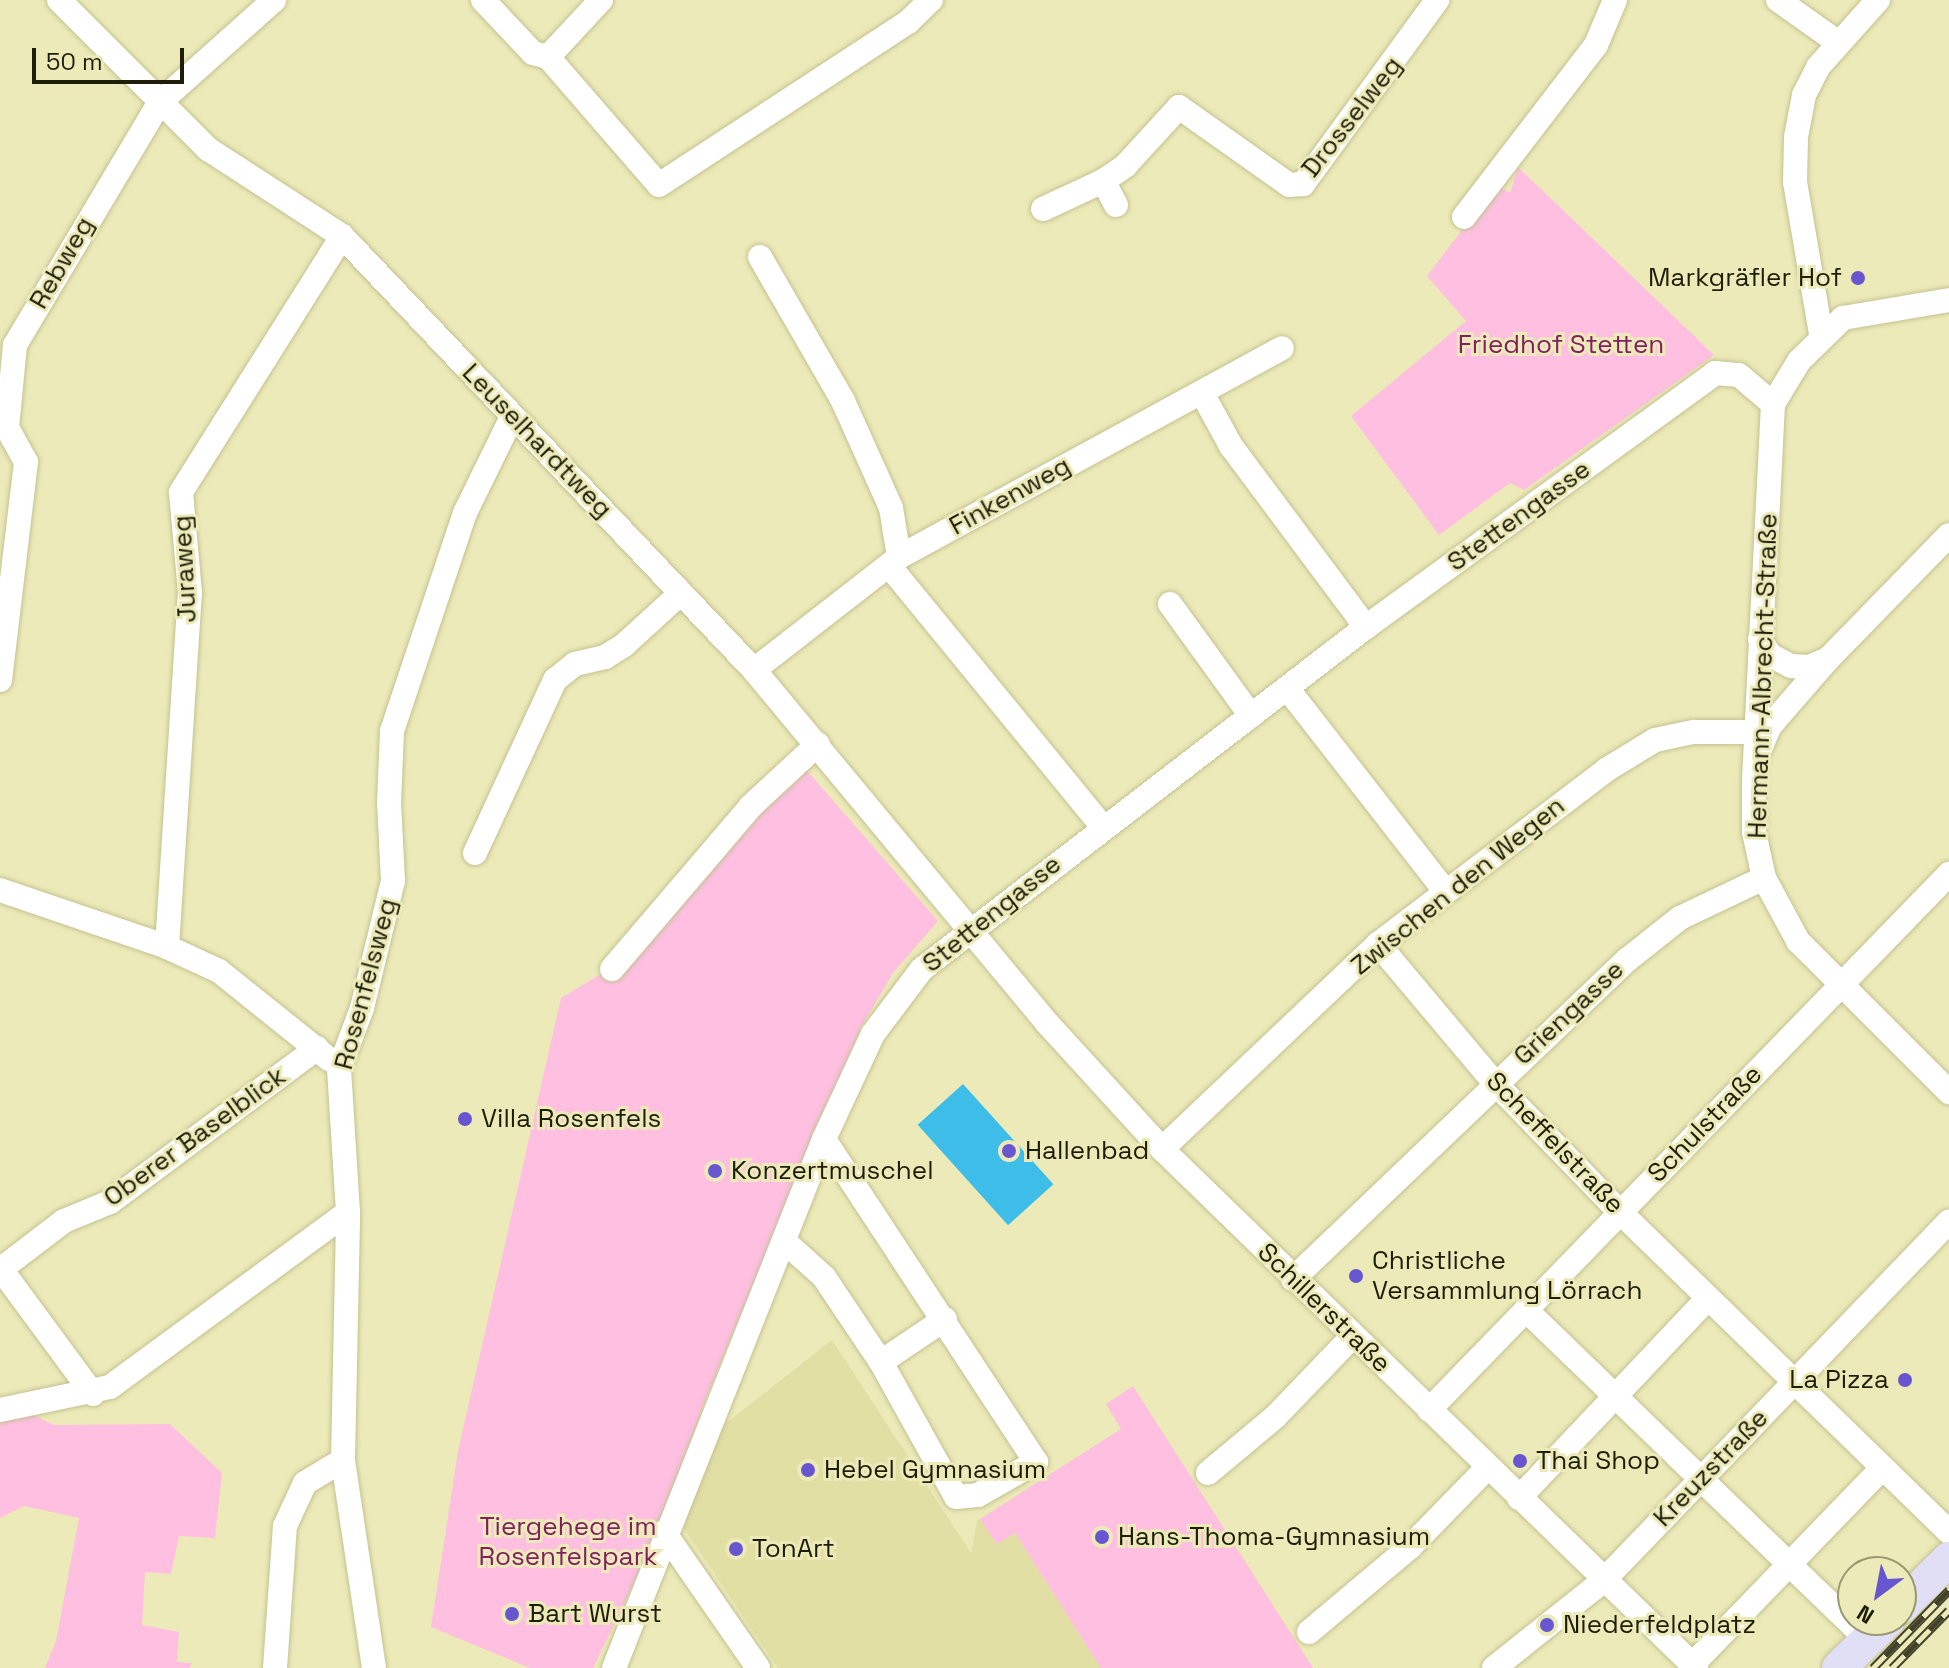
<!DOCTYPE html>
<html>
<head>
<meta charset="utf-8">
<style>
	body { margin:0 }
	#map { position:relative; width:1949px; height:1668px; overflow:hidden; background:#edeab9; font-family:"Space Grotesk",sans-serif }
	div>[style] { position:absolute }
	.built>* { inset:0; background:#e2dfa5 }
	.green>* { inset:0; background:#febfe1 }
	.water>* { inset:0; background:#3dbde8; transform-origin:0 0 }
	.roads { filter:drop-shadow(0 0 2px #c4c292) drop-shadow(0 0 2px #c4c292) }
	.minor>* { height:24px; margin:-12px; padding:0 12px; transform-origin:12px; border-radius:12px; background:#fff }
	.secondary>* { height:34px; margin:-17px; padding:0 17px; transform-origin:17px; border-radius:17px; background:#e0dff5 }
	.rail>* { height:9px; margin-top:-4.5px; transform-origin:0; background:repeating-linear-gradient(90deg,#edeab9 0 18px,#424129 0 36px); box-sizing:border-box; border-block:2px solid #424129 }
	.dots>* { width:22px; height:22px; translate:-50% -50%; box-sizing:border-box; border:4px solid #edeab9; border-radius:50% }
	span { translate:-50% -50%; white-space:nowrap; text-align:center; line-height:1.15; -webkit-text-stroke:6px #edeab9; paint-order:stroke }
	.street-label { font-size:26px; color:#1e1d0a }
	.poi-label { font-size:26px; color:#1e1d0a }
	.right { translate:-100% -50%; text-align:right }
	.left { translate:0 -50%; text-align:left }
	.park-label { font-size:26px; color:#811f60 }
	.north { position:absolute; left:1837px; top:1556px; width:80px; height:80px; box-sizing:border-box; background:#edeab9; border:2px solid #9a9873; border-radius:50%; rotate:212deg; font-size:22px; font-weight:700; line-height:32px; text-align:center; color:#1e1d0a }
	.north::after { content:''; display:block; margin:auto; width:28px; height:36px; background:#6756d0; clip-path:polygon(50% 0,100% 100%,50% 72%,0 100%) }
	.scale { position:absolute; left:32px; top:48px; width:152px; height:36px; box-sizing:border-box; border:4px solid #1e1d0a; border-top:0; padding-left:10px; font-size:24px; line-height:28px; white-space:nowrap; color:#1e1d0a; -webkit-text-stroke:6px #edeab9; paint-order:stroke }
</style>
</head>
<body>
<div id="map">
	<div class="built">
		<i style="clip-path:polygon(832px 1340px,971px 1553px,977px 1521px,1121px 1429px,1106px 1404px,1133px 1386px,1313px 1668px,778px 1668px,675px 1515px,725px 1424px)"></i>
	</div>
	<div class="green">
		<i style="clip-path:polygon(1518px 167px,1714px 355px,1524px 490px,1510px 483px,1439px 535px,1351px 416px,1466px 321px,1427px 276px,1496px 185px,1510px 193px)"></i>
		<i style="clip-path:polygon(803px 766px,938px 921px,893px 973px,861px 1027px,706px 1398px,654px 1542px,593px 1668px,530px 1668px,431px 1627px,458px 1451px,561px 998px,626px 959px)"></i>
		<i style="clip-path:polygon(1133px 1386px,1313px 1668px,1101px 1668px,1015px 1533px,997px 1544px,980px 1519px,1121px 1429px,1106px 1404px)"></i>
		<i style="clip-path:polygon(0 1399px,54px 1425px,170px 1424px,222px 1473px,215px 1538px,179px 1536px,171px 1574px,145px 1572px,142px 1625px,179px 1632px,177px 1662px,192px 1663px,189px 1668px,45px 1668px,56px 1641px,79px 1518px,24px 1506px,0 1518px)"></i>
	</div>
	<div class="water">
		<i style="left:963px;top:1084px;width:135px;height:61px;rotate:48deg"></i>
	</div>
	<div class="roads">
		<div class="minor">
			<i style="left:59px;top:0;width:211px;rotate:45deg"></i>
			<i style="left:208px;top:149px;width:160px;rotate:33deg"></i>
			<i style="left:342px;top:236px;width:598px;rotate:46.49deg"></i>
			<i style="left:754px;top:670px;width:459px;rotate:50.3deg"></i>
			<i style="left:1047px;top:1023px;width:171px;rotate:47.6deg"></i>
			<i style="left:1162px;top:1149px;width:745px;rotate:44.18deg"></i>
			<i style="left:483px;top:0;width:73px;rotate:46.7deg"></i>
			<i style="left:533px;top:53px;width:16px;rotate:15deg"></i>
			<i style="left:548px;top:57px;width:169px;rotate:49.1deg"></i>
			<i style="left:659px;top:185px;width:298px;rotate:-33.2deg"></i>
			<i style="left:908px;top:22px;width:32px;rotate:-44deg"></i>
			<i style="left:1778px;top:0;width:71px;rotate:35.3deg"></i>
			<i style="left:548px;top:57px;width:78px;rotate:-47.1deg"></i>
			<i style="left:1116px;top:205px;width:27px;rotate:-118deg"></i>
			<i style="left:1103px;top:181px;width:27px;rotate:-34deg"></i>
			<i style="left:1125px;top:166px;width:80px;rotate:-47.5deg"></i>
			<i style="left:1179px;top:107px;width:135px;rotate:35.3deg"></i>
			<i style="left:1289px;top:185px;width:14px;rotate:-4deg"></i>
			<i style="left:1303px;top:184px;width:228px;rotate:-53.9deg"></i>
			<i style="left:1043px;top:209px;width:66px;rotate:-25deg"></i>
			<i style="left:1464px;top:217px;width:217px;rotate:-52.5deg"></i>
			<i style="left:1596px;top:45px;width:49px;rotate:-67.1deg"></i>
			<i style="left:760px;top:257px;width:166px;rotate:60deg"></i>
			<i style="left:843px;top:401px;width:117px;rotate:65.8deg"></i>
			<i style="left:891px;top:508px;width:50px;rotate:80.7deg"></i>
			<i style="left:1821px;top:334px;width:154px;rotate:-99.7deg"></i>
			<i style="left:1795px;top:182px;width:45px;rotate:-88.7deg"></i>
			<i style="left:1796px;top:137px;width:43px;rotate:-79.2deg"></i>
			<i style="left:1804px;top:95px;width:31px;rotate:-63deg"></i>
			<i style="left:1818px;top:67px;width:90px;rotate:-48.2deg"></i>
			<i style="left:1202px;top:393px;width:60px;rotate:61.3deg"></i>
			<i style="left:1231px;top:446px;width:226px;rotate:53.3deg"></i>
			<i style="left:1773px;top:404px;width:50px;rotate:-58.8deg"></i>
			<i style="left:1799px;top:361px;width:62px;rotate:-44.3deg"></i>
			<i style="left:1843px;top:318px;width:108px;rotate:-9.6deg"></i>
			<i style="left:890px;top:567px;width:335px;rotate:50.7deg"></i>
			<i style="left:1170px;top:604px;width:138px;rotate:54.1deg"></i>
			<i style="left:1760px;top:639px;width:19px;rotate:58deg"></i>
			<i style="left:1770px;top:655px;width:24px;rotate:28deg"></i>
			<i style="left:1791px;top:666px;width:18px;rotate:3deg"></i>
			<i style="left:1809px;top:667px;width:21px;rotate:-23deg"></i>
			<i style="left:754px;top:670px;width:184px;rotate:-37.9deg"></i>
			<i style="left:899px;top:557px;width:436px;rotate:-28.6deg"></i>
			<i style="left:0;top:680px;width:220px;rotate:-83.2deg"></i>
			<i style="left:26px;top:462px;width:39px;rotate:-119deg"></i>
			<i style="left:7px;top:428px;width:83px;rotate:-84.5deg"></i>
			<i style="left:15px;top:345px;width:283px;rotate:-59.2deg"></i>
			<i style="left:160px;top:102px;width:153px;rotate:-41.8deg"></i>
			<i style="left:1287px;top:688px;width:256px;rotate:52.1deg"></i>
			<i style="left:1760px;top:749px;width:25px;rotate:-67deg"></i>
			<i style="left:1770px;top:726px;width:89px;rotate:-49.1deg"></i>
			<i style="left:1828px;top:659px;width:173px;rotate:-45.7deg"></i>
			<i style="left:475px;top:853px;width:191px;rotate:-65.2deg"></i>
			<i style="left:555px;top:680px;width:26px;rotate:-39deg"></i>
			<i style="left:575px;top:664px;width:31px;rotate:-13deg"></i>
			<i style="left:605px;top:657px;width:22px;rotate:-32deg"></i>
			<i style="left:624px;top:645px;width:77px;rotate:-42.4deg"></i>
			<i style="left:0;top:890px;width:176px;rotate:18.8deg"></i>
			<i style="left:167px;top:947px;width:57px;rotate:24.8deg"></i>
			<i style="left:219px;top:971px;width:141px;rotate:38.7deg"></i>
			<i style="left:1378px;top:944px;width:180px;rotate:50deg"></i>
			<i style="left:1494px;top:1082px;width:181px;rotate:45.9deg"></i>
			<i style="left:1620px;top:1212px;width:459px;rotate:44.2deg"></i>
			<i style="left:167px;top:947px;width:355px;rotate:-86.3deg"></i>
			<i style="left:190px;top:593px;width:101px;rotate:-95.1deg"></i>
			<i style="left:181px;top:492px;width:302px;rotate:-57.8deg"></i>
			<i style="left:612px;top:969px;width:214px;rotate:-49.5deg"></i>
			<i style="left:751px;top:806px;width:91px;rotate:-42.8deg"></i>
			<i style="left:1162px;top:1149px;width:298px;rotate:-43.5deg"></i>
			<i style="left:1378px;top:944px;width:287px;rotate:-37.3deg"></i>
			<i style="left:1606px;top:770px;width:57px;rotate:-31.5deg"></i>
			<i style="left:1655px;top:740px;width:40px;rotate:-12deg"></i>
			<i style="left:1694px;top:732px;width:63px"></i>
			<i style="left:784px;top:1241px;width:54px;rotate:42deg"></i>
			<i style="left:824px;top:1277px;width:102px;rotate:56.2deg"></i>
			<i style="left:881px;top:1362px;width:154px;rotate:60.9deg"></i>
			<i style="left:956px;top:1497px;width:22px;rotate:-5deg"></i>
			<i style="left:978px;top:1495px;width:67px;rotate:-29.6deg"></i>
			<i style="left:1036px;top:1462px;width:386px;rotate:-123.3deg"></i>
			<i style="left:1293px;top:1279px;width:462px;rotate:-43.7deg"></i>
			<i style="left:1627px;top:960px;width:68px;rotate:-38.4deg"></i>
			<i style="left:1680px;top:918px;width:93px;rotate:-25.5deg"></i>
			<i style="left:1526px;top:1310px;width:475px;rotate:44deg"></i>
			<i style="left:881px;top:1362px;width:77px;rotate:-33.9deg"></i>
			<i style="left:93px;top:1394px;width:155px;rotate:-126.4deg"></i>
			<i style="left:1px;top:1269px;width:79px;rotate:-37.3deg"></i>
			<i style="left:64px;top:1221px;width:50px;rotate:-22.4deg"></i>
			<i style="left:110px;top:1202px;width:258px;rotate:-36.6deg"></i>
			<i style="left:0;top:1410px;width:112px;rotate:-11.8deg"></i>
			<i style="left:110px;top:1387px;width:295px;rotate:-36.3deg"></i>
			<i style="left:1429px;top:1410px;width:747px;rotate:-45.87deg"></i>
			<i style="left:1208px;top:1473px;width:87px;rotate:-39.9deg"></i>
			<i style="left:1275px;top:1417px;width:112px;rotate:-46.1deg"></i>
			<i style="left:1519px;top:1498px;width:275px;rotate:-46.6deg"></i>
			<i style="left:664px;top:1532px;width:165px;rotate:55.3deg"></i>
			<i style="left:1309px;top:1632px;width:132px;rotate:-40.1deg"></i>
			<i style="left:1410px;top:1547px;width:110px;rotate:-45.7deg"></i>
			<i style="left:1693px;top:1664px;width:272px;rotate:-46deg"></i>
			<i style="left:275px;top:1668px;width:142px;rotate:-86deg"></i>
			<i style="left:285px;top:1526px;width:47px;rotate:-65.1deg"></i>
			<i style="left:305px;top:1483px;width:44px;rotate:-31.2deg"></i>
			<i style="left:374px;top:1668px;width:210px;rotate:-98.5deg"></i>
			<i style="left:343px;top:1460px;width:248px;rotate:-88.8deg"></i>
			<i style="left:348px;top:1212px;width:143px;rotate:-93.6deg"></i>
			<i style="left:339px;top:1069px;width:65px;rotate:-69.3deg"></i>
			<i style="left:362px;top:1008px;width:131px;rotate:-76.3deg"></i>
			<i style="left:393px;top:881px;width:78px;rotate:-92.9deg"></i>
			<i style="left:389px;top:803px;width:72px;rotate:-87.6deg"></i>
			<i style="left:392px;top:731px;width:230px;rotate:-71.5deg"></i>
			<i style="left:465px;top:513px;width:107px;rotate:-63.9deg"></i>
			<i style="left:614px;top:1668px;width:569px;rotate:-68.35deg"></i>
			<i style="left:824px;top:1139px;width:116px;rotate:-65deg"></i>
			<i style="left:873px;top:1034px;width:81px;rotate:-53deg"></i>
			<i style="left:922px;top:969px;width:560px;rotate:-37.61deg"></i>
			<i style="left:1366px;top:627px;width:432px;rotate:-36deg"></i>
			<i style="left:1715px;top:373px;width:24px;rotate:5deg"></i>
			<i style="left:1739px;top:375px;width:45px;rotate:40.5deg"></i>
			<i style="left:1773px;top:404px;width:375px;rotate:92.9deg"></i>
			<i style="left:1754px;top:779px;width:53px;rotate:90deg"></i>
			<i style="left:1754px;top:832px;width:47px;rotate:77.7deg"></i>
			<i style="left:1764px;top:878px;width:72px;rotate:61.6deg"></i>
			<i style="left:1798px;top:941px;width:214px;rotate:45deg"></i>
			<i style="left:1494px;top:1668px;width:139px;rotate:-38.6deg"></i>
			<i style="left:1603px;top:1581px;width:499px;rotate:-46.1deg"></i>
		</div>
		<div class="secondary">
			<i style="left:1901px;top:1607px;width:68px;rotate:-45deg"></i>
			<i style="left:1839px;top:1668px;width:69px;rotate:-44.4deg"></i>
		</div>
	</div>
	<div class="rail">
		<i style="left:1873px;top:1668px;width:109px;rotate:-45.7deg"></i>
		<i style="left:1892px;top:1668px;width:81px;rotate:-45.5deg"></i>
	</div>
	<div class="dots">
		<i style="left:1858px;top:278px;background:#6756d0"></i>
		<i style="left:465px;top:1119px;background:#6756d0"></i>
		<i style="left:1009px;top:1151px;background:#6756d0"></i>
		<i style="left:715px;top:1171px;background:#6756d0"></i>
		<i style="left:1356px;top:1276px;background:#6756d0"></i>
		<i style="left:1905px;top:1380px;background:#6756d0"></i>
		<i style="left:1520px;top:1461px;background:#6756d0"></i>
		<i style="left:808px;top:1470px;background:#6756d0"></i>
		<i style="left:1102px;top:1537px;background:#6756d0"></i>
		<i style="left:736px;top:1549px;background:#6756d0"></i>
		<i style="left:512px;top:1614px;background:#6756d0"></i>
		<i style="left:1547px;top:1625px;background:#6756d0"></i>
	</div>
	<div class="street-label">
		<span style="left:1352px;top:117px;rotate:-52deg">Drosselweg</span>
		<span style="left:62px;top:263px;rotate:-60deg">Rebweg</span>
		<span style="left:537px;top:441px;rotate:46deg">Leuselhardtweg</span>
		<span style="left:1010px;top:496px;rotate:-29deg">Finkenweg</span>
		<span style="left:1519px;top:516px;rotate:-36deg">Stettengasse</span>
		<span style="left:185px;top:569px;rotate:-93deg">Juraweg</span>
		<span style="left:1763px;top:676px;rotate:-88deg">Hermann-Albrecht-Straße</span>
		<span style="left:1458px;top:886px;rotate:-39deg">Zwischen den Wegen</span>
		<span style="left:992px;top:914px;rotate:-39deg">Stettengasse</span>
		<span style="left:366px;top:984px;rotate:-75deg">Rosenfelsweg</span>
		<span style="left:1569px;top:1013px;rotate:-43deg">Griengasse</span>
		<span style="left:1705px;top:1124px;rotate:-46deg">Schulstraße</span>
		<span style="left:195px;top:1137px;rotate:-36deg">Oberer Baselblick</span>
		<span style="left:1555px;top:1143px;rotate:46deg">Scheffelstraße</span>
		<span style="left:1324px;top:1308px;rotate:44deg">Schillerstraße</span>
		<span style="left:1711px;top:1468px;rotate:-46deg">Kreuzstraße</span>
	</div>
	<div class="poi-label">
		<span class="right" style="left:1842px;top:278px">Markgräfler Hof</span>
		<span class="left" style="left:481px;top:1119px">Villa Rosenfels</span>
		<span class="left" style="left:1025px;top:1151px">Hallenbad</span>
		<span class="left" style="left:731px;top:1171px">Konzertmuschel</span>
		<span class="left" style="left:1372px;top:1276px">Christliche<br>Versammlung Lörrach</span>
		<span class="right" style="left:1889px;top:1380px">La Pizza</span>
		<span class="left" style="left:1536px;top:1461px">Thai Shop</span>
		<span class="left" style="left:824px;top:1470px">Hebel Gymnasium</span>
		<span class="left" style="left:1118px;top:1537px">Hans-Thoma-Gymnasium</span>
		<span class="left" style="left:752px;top:1549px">TonArt</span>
		<span class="left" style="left:528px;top:1614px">Bart Wurst</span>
		<span class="left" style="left:1563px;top:1625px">Niederfeldplatz</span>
	</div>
	<div class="park-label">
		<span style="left:1561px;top:345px">Friedhof Stetten</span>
		<span style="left:568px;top:1542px">Tiergehege im<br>Rosenfelspark</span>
	</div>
	<div class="north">N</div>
	<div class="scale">50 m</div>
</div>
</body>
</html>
